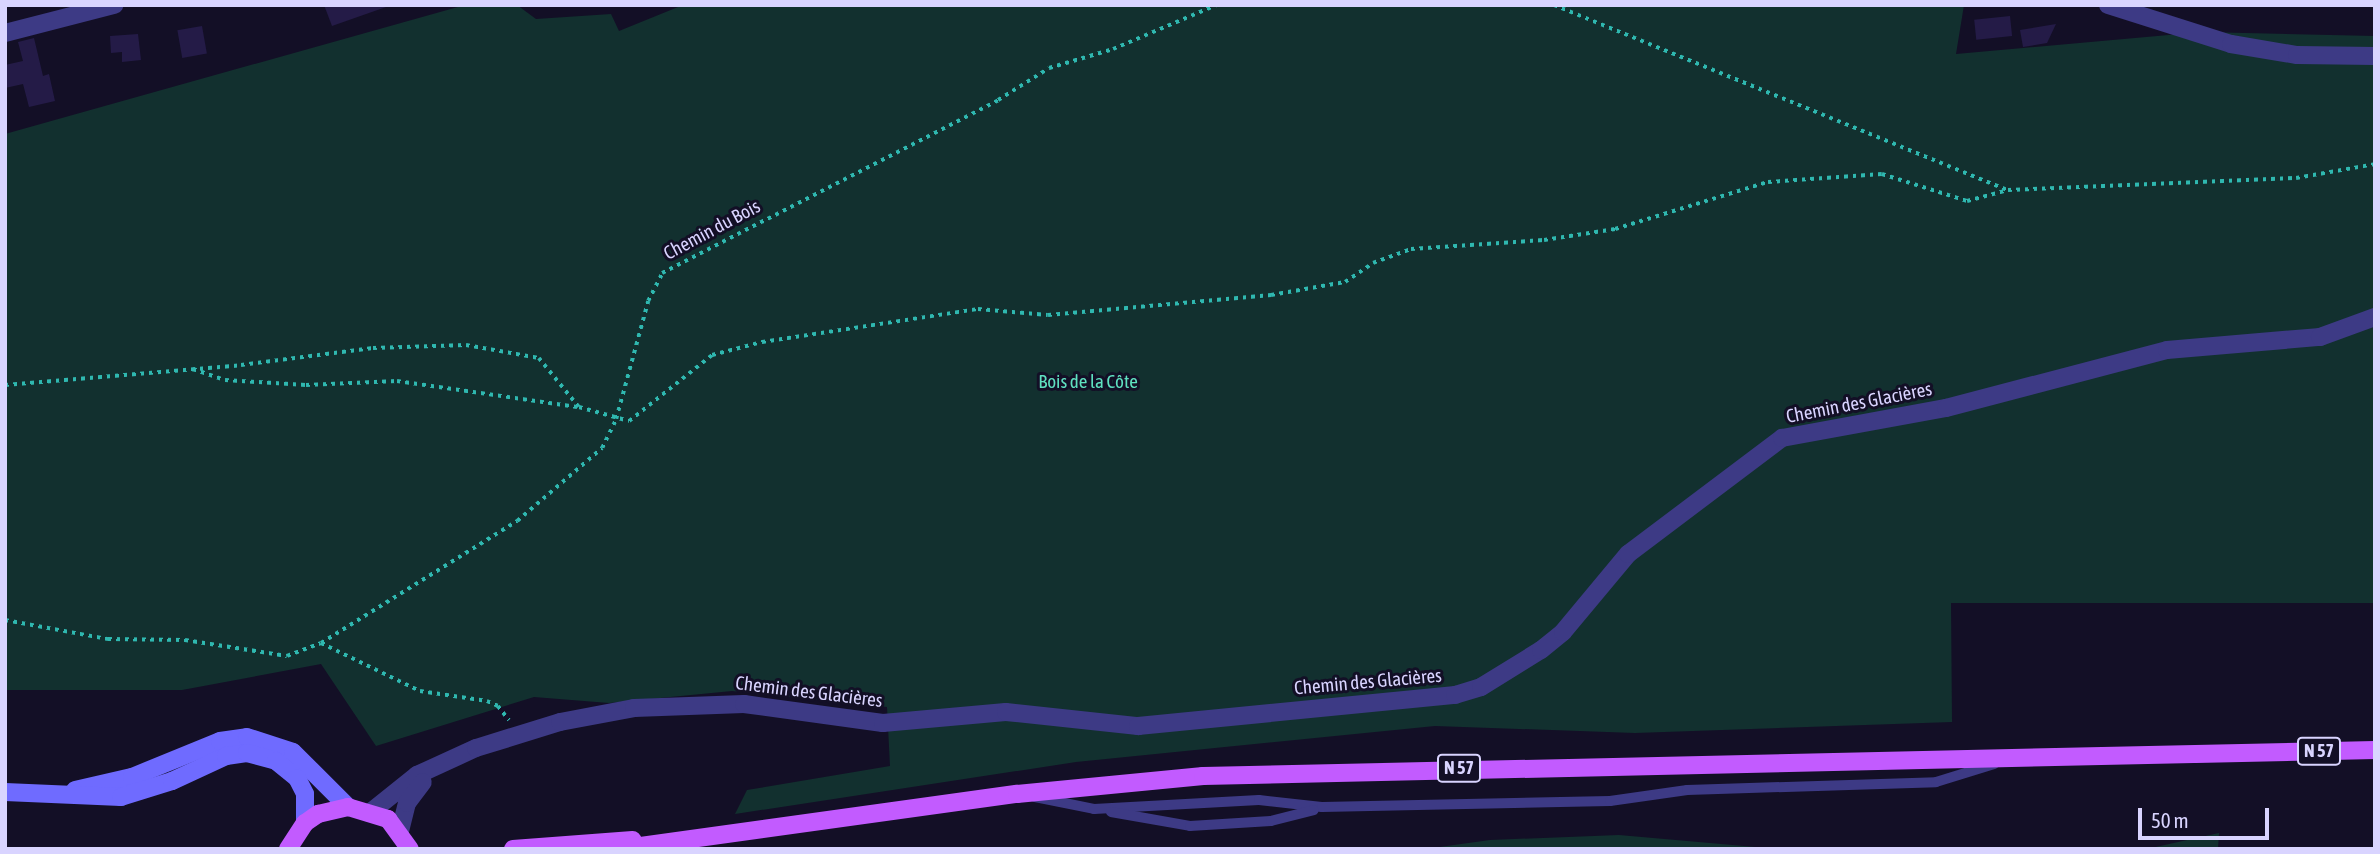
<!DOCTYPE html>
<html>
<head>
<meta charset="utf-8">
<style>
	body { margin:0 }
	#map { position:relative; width:2380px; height:854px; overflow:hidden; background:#130f26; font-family:"Asap Condensed",sans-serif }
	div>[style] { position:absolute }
	.green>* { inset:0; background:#12302f }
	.building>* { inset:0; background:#241b47; transform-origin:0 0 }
	.path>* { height:3.5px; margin-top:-1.75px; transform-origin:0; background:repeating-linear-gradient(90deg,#2fb8b0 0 3.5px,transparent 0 8.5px) }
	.service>* { height:10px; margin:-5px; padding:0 5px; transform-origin:5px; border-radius:5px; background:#3d3a85 }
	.minor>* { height:18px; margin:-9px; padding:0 9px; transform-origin:9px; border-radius:9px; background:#3d3a85 }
	.tertiary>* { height:18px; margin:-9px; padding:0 9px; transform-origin:9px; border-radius:9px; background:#3d3a85 }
	.secondary>* { height:18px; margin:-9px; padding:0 9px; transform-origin:9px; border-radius:9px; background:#6f6bff }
	.primary>* { height:18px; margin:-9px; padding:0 9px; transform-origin:9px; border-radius:9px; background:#c25bff }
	span { translate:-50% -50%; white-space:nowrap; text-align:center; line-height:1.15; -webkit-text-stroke:6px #130f26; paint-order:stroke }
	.shield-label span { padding:2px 5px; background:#130f26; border:2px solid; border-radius:5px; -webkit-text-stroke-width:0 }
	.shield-label { font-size:18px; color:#d9d4ff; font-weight:700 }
	.street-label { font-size:19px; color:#d9d4ff }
	.park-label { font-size:19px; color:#5fe0c0 }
	.frame { position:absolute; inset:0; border:7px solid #d9d4ff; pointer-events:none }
	.scale { position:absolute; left:2138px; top:808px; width:131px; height:32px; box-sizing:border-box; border:4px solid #d9d4ff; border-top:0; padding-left:9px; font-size:21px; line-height:24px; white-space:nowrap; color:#d9d4ff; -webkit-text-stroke:5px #130f26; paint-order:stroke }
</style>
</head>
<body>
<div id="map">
	<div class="green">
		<i style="clip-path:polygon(465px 5px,517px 5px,536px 19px,611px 14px,619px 31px,683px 5px,1964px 5px,1956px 54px,2202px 32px,2375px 36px,2375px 603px,1951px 603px,1952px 722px,1635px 733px,1435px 726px,1076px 762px,735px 814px,747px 790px,890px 766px,887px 707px,732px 691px,609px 703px,534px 697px,376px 746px,321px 664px,182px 690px,5px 690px,5px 134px)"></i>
		<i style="clip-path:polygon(2219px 833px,2218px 849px,2131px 849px,2151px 848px)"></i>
		<i style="clip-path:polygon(1619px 835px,1778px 849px,1425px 849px,1490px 840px)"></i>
	</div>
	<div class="building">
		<i style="clip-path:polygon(324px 5px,386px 5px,386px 7px,332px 26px)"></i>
		<i style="left:2010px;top:16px;width:20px;height:36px;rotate:84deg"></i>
		<i style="clip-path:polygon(2056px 24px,2047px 43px,2023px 47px,2020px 30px)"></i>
		<i style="left:202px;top:26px;width:28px;height:25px;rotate:80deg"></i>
		<i style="clip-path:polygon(138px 34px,141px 60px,122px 62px,122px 52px,111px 53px,110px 36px)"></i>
		<i style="clip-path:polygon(34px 38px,43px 76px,49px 74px,55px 101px,29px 107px,23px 84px,5px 88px,5px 65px,23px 61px,18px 42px)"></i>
	</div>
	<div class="path">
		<i style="left:1554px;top:5px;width:490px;rotate:22.2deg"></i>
		<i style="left:193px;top:369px;width:34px;rotate:19deg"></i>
		<i style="left:225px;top:380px;width:81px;rotate:3.5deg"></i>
		<i style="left:306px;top:385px;width:91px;rotate:-2.5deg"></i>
		<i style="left:397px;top:381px;width:182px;rotate:8.2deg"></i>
		<i style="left:5px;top:385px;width:237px;rotate:-4.8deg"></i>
		<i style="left:241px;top:365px;width:133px;rotate:-7.3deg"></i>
		<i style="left:373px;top:348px;width:93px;rotate:-1.8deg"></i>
		<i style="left:466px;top:345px;width:74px;rotate:10.1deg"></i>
		<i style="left:539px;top:358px;width:63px;rotate:50.8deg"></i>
		<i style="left:579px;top:407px;width:52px;rotate:15.6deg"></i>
		<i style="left:629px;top:421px;width:106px;rotate:-38.5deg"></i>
		<i style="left:712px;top:355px;width:52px;rotate:-14.6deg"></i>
		<i style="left:762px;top:342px;width:219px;rotate:-8.7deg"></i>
		<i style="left:978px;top:309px;width:70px;rotate:4.9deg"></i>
		<i style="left:1048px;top:315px;width:224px;rotate:-5.1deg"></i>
		<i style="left:1271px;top:295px;width:75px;rotate:-10deg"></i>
		<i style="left:1345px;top:282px;width:34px;rotate:-34deg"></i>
		<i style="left:1373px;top:263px;width:40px;rotate:-20.2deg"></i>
		<i style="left:1411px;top:249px;width:133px;rotate:-3.9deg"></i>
		<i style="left:1544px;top:240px;width:72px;rotate:-8.8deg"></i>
		<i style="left:1615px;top:229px;width:160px;rotate:-17.1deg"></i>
		<i style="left:1768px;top:182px;width:114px;rotate:-4deg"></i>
		<i style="left:1882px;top:174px;width:89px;rotate:17.6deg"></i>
		<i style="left:1967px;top:201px;width:42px;rotate:-15deg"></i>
		<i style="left:2008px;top:190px;width:288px;rotate:-2.4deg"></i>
		<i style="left:2296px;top:178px;width:80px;rotate:-10deg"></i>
		<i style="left:5px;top:620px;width:105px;rotate:10.5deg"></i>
		<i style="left:108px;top:639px;width:77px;rotate:0.7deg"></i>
		<i style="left:185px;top:640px;width:103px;rotate:8.9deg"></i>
		<i style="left:287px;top:656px;width:36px;rotate:-21deg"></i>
		<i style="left:321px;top:643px;width:231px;rotate:-31.9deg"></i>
		<i style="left:517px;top:521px;width:112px;rotate:-40.7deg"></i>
		<i style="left:602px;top:448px;width:32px;rotate:-64deg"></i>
		<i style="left:616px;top:419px;width:122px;rotate:-74.8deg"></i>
		<i style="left:648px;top:301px;width:31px;rotate:-63deg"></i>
		<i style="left:662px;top:273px;width:378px;rotate:-27.2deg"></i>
		<i style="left:998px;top:100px;width:60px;rotate:-32.1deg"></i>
		<i style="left:1049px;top:68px;width:67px;rotate:-16.5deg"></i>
		<i style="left:1113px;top:49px;width:112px;rotate:-23.1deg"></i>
		<i style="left:321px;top:643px;width:110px;rotate:25.9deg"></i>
		<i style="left:420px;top:691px;width:68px;rotate:8.5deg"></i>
		<i style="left:487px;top:701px;width:12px;rotate:24deg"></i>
		<i style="left:498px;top:706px;width:18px;rotate:52deg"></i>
	</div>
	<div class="service">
		<i style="left:1035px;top:797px;width:60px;rotate:11.5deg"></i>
		<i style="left:1094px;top:809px;width:165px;rotate:-3.1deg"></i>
		<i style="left:1259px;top:800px;width:63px;rotate:6.3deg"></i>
		<i style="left:1322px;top:807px;width:288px;rotate:-1.2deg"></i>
		<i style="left:1610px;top:801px;width:78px;rotate:-8.1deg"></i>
		<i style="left:1687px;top:790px;width:249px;rotate:-1.8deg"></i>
		<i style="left:1936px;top:782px;width:61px;rotate:-17.2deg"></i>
		<i style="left:1111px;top:812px;width:80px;rotate:10deg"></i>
		<i style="left:1190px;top:826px;width:81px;rotate:-3.5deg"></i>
		<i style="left:1271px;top:821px;width:44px;rotate:-14.3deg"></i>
	</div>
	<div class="minor">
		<i style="left:372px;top:811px;width:58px;rotate:-38.7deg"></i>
		<i style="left:417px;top:775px;width:65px;rotate:-24.6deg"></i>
		<i style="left:476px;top:748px;width:88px;rotate:-17.2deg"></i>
		<i style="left:560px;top:722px;width:75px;rotate:-10.7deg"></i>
		<i style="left:634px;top:708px;width:110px;rotate:-2.1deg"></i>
		<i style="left:744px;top:704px;width:140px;rotate:7.8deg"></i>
		<i style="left:883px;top:723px;width:123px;rotate:-5.1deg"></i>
		<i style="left:1006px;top:712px;width:133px;rotate:6.1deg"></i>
		<i style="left:1138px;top:726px;width:319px;rotate:-5.6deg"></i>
		<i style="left:1455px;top:695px;width:27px;rotate:-17deg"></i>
		<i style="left:1481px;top:687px;width:70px;rotate:-31.7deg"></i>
		<i style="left:1541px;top:650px;width:28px;rotate:-39deg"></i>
		<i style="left:1563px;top:632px;width:102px;rotate:-50.2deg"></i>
		<i style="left:1628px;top:554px;width:193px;rotate:-37deg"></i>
		<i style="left:1782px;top:438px;width:167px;rotate:-10.4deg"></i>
		<i style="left:1946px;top:408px;width:228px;rotate:-14.7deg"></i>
		<i style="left:2167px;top:350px;width:154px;rotate:-4.9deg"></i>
		<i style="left:2320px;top:337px;width:59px;rotate:-20deg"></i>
		<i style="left:400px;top:831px;width:29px;rotate:-76deg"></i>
		<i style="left:407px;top:803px;width:26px;rotate:-53deg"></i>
	</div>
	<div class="tertiary">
		<i style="left:2108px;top:5px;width:129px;rotate:17.6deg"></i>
		<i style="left:2231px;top:44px;width:67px;rotate:9.5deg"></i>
		<i style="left:2297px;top:55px;width:78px;rotate:0.7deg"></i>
		<i style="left:5px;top:33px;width:113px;rotate:-14.4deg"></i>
	</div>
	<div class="secondary">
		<i style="left:75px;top:790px;width:58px;rotate:-12.8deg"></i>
		<i style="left:132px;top:777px;width:95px;rotate:-22.2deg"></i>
		<i style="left:220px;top:741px;width:27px;rotate:-8deg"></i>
		<i style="left:247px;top:737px;width:48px;rotate:18.1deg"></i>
		<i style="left:293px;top:752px;width:78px;rotate:45deg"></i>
		<i style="left:5px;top:792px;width:116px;rotate:2.5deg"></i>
		<i style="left:121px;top:797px;width:53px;rotate:-17.4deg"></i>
		<i style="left:172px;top:781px;width:60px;rotate:-24.8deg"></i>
		<i style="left:226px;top:756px;width:21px;rotate:-8deg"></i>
		<i style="left:247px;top:753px;width:30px;rotate:15deg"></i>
		<i style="left:276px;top:761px;width:27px;rotate:39deg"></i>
		<i style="left:297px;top:778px;width:18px;rotate:63deg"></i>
		<i style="left:305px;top:794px;width:29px;rotate:90deg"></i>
	</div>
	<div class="primary">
		<i style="left:288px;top:849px;width:31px;rotate:-57deg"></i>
		<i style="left:305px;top:823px;width:16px;rotate:-35deg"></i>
		<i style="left:318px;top:814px;width:31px;rotate:-13deg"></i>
		<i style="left:348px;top:807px;width:42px;rotate:16.7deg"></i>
		<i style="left:388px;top:819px;width:37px;rotate:54deg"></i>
		<i style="left:513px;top:849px;width:120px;rotate:-4.3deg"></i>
		<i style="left:619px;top:849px;width:402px;rotate:-7.9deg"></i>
		<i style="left:1017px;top:794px;width:187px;rotate:-5.5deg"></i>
		<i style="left:1203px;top:776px;width:1172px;rotate:-1.27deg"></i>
	</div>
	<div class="shield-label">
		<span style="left:2319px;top:751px">N 57</span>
		<span style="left:1459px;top:768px">N 57</span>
	</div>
	<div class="street-label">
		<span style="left:712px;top:230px;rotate:-28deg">Chemin du Bois</span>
		<span style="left:1859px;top:403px;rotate:-11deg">Chemin des Glacières</span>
		<span style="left:1368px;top:682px;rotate:-5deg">Chemin des Glacières</span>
		<span style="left:809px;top:692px;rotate:7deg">Chemin des Glacières</span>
	</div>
	<div class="park-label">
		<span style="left:1088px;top:382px">Bois de la Côte</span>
	</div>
	<div class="frame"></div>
	<div class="scale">50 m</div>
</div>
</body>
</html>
